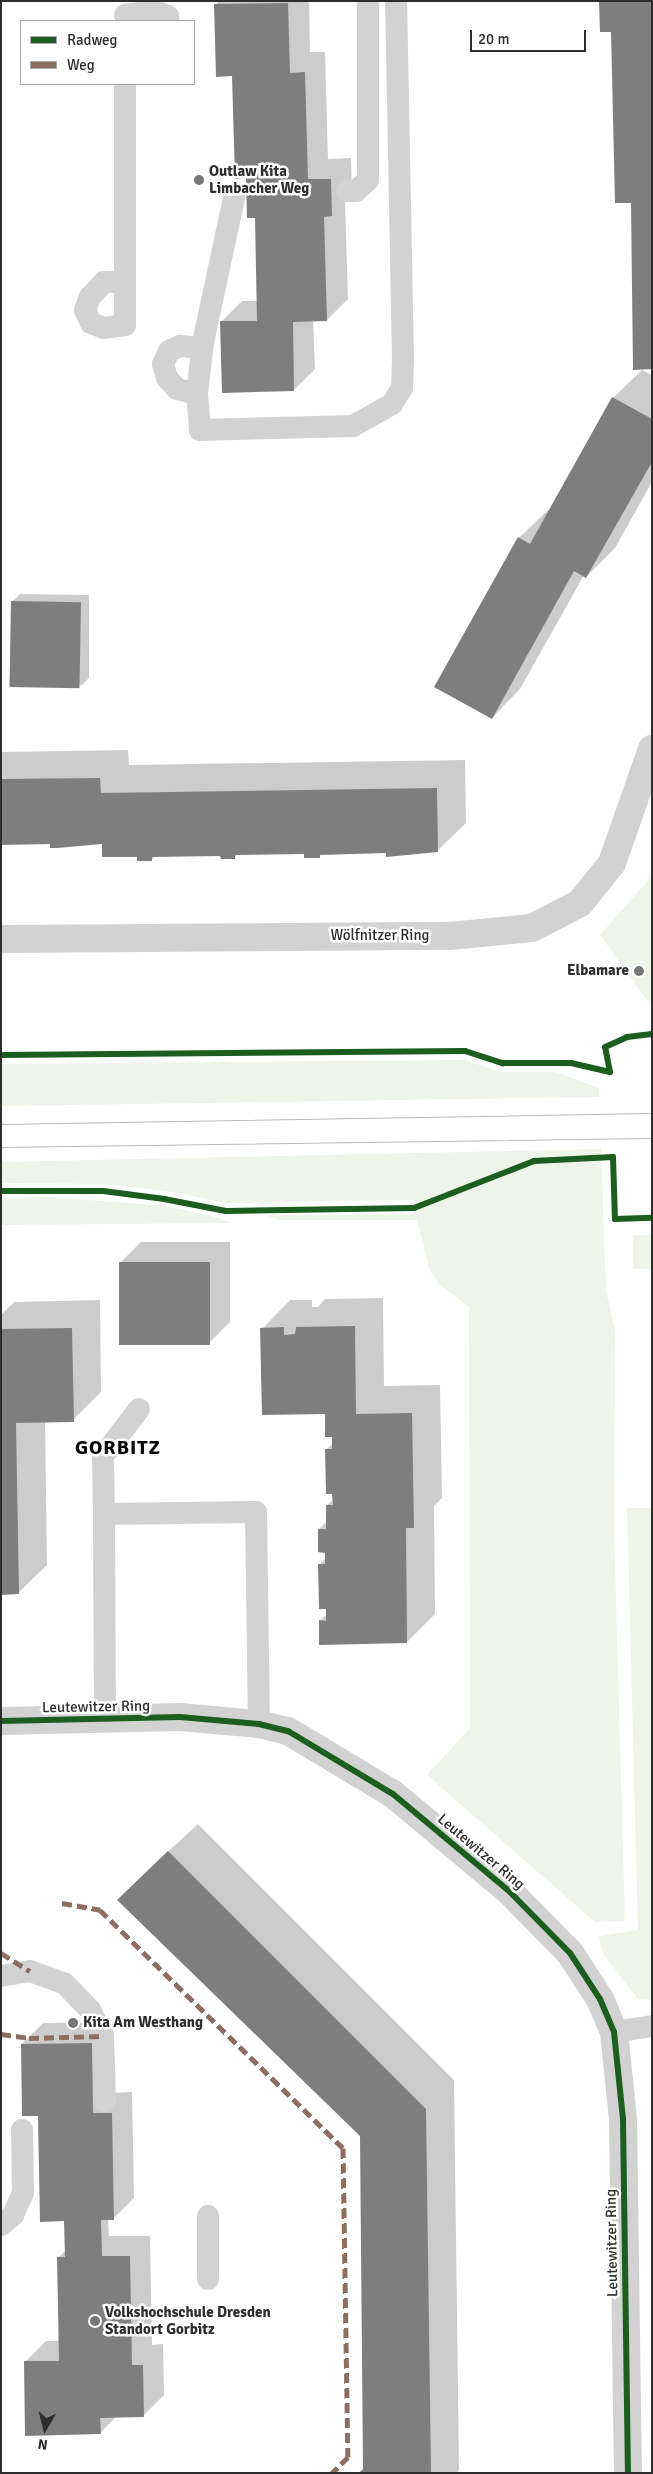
<!DOCTYPE html>
<html>
<head>
<meta charset="utf-8">
<style>
	body { margin:0 }
	#map { position:relative; width:653px; height:2474px; overflow:hidden; background:#fff; font-family:Signika,sans-serif }
	div>[style] { position:absolute }
	.green>* { inset:0; background:#eef4ea; transform-origin:0 0 }
	.shadow>* { inset:0; background:#0003 }
	.building>* { inset:0; background:#7e7e7e; transform-origin:0 0 }
	.lane>* { height:22px; margin:-11px; padding:0 11px; transform-origin:11px; border-radius:11px; background:#d2d2d2 }
	.street>* { height:28px; margin:-14px; padding:0 14px; transform-origin:14px; border-radius:14px; background:#d2d2d2 }
	.tram>* { height:1px; margin:-0.5px; padding:0 0.5px; transform-origin:0.5px; border-radius:0.5px; background:#b9b9b9 }
	.quiet>* { height:5px; margin-top:-2.5px; transform-origin:0; background:repeating-linear-gradient(90deg,#8d6e63 0 10px,transparent 0 15px) }
	.cycleway>* { height:6px; margin:-3px; padding:0 3px; transform-origin:3px; border-radius:3px; background:#1b5e20 }
	.dots>* { width:14px; height:14px; translate:-50% -50%; box-sizing:border-box; border:2px solid #fff; border-radius:50% }
	span { translate:-50% -50%; white-space:nowrap; text-align:center; line-height:1.15; -webkit-text-stroke:5px #fff; paint-order:stroke }
	.poi-label { font-size:15px; color:#2d2d2d; font-weight:700 }
	.left { translate:0 -50%; text-align:left }
	.right { translate:-100% -50%; text-align:right }
	.street-label { font-size:15px; color:#2d2d2d }
	.district-label { font-size:20px; color:#000; font-weight:700; letter-spacing:1px }
	.frame { position:absolute; inset:0; border:2px solid #2d2d2d; pointer-events:none }
	.legend { position:absolute; left:20px; top:20px; width:175px; height:65px; box-sizing:border-box; background:#fff; border:1px solid #ababab; margin:0; padding:6px 9px; list-style:none; font-size:15px; color:#2d2d2d }
	.legend li { display:flex; align-items:center; gap:10px; height:25px }
	.legend b { width:25px; border:1px solid #ababab }
	.north { position:absolute; left:20px; top:2404px; width:50px; height:50px; -webkit-text-stroke:4px #fff; paint-order:stroke; rotate:188deg; font-size:14px; font-weight:700; line-height:20px; text-align:center; color:#2d2d2d }
	.north::after { content:''; display:block; margin:auto; width:18px; height:22px; background:#2d2d2d; clip-path:polygon(50% 0,100% 100%,50% 72%,0 100%) }
	.scale { position:absolute; left:470px; top:30px; width:116px; height:22px; box-sizing:border-box; border:2px solid #2d2d2d; border-top:0; padding-left:6px; font-size:15px; line-height:18px; white-space:nowrap; color:#2d2d2d; -webkit-text-stroke:4px #fff; paint-order:stroke }
</style>
</head>
<body>
<div id="map">
	<div class="green">
		<i style="clip-path:polygon(652px 870px,652px 1007px,600px 935px,645px 884px)"></i>
		<i style="clip-path:polygon(465px 1060px,501px 1072px,556px 1072px,599px 1088px,599px 1097px,1px 1106px,1px 1064px)"></i>
		<i style="clip-path:polygon(601px 1149px,606px 1291px,615px 1330px,614px 1528px,625px 1921px,595px 1922px,427px 1775px,470px 1728px,469px 1307px,440px 1285px,430px 1271px,417px 1220px,278px 1220px,266px 1215px,415px 1214px,413px 1200px,226px 1203px,167px 1191px,104px 1184px,1px 1183px,1px 1162px)"></i>
		<i style="clip-path:polygon(51px 1197px,165px 1206px,216px 1217px,231px 1223px,1px 1225px,1px 1198px)"></i>
		<i style="left:652px;top:1235px;width:34px;height:19px;rotate:90deg"></i>
		<i style="clip-path:polygon(627px 1508px,652px 1508px,652px 2000px,638px 1999px,603px 1954px,599px 1936px,638px 1930px)"></i>
	</div>
	<div class="shadow">
		<i style="clip-path:polygon(219px 1px,309px 1px,310px 52px,325px 52px,328px 159px,351px 158px,352px 194px,345px 201px,348px 299px,327px 320px,313px 320px,315px 369px,294px 390px,221px 322px,242px 301px,258px 301px,256px 217px,233px 75px,216px 4px)"></i>
		<i style="clip-path:polygon(642px 370px,652px 375px,652px 482px,615px 548px,586px 577px,584px 575px,520px 689px,492px 718px,519px 538px,548px 510px,550px 511px,613px 398px)"></i>
		<i style="clip-path:polygon(20px 594px,89px 595px,89px 678px,81px 686px,12px 602px)"></i>
		<i style="clip-path:polygon(128px 750px,129px 765px,465px 760px,466px 823px,437px 851px,322px 853px,319px 857px,305px 853px,238px 854px,234px 858px,222px 855px,155px 856px,152px 859px,103px 843px,1px 844px,1px 752px)"></i>
		<i style="clip-path:polygon(141px 1242px,230px 1242px,230px 1322px,210px 1342px,120px 1263px)"></i>
		<i style="clip-path:polygon(383px 1298px,384px 1386px,440px 1385px,442px 1498px,434px 1506px,435px 1614px,407px 1642px,320px 1621px,327px 1614px,319px 1565px,326px 1558px,326px 1552px,319px 1529px,327px 1521px,327px 1505px,334px 1499px,326px 1450px,333px 1443px,333px 1436px,326px 1413px,262px 1329px,290px 1300px,312px 1300px,312px 1307px,318px 1307px,325px 1299px)"></i>
		<i style="clip-path:polygon(100px 1300px,101px 1392px,73px 1420px,45px 1421px,47px 1565px,18px 1593px,1px 1593px,1px 1315px,14px 1302px)"></i>
		<i style="clip-path:polygon(198px 1824px,454px 2080px,459px 2470px,457px 2473px,361px 2473px,365px 2469px,361px 2136px,147px 1871px)"></i>
		<i style="clip-path:polygon(112px 2022px,113px 2093px,132px 2092px,134px 2198px,113px 2219px,108px 2219px,109px 2236px,150px 2236px,152px 2345px,163px 2344px,164px 2395px,143px 2416px,116px 2417px,100px 2433px,25px 2362px,46px 2341px,60px 2341px,58px 2258px,66px 2250px,65px 2220px,22px 2044px,43px 2023px)"></i>
	</div>
	<div class="building">
		<i style="clip-path:polygon(599px 1px,652px 1px,652px 369px,633px 370px,631px 203px,615px 203px,611px 32px,600px 32px)"></i>
		<i style="clip-path:polygon(288px 3px,290px 73px,305px 72px,308px 179px,331px 179px,332px 216px,324px 217px,327px 321px,293px 322px,294px 391px,222px 393px,220px 321px,257px 321px,255px 218px,247px 218px,246px 178px,235px 179px,232px 76px,216px 77px,214px 4px)"></i>
		<i style="clip-path:polygon(612px 397px,652px 419px,652px 462px,586px 578px,574px 571px,492px 719px,434px 687px,518px 537px,530px 544px)"></i>
		<i style="left:11px;top:601px;width:70px;height:86px;rotate:1deg"></i>
		<i style="clip-path:polygon(100px 778px,101px 793px,437px 788px,438px 852px,386px 857px,386px 853px,320px 855px,320px 858px,304px 858px,304px 854px,235px 855px,235px 859px,221px 859px,220px 856px,152px 857px,152px 861px,137px 861px,137px 857px,102px 857px,102px 844px,57px 848px,50px 848px,50px 844px,1px 845px,1px 779px)"></i>
		<i style="left:119px;top:1262px;width:91px;height:83px"></i>
		<i style="clip-path:polygon(355px 1326px,356px 1414px,412px 1413px,414px 1528px,406px 1528px,407px 1643px,319px 1645px,319px 1620px,326px 1621px,326px 1609px,319px 1609px,318px 1564px,325px 1564px,325px 1553px,318px 1552px,318px 1529px,326px 1529px,326px 1505px,333px 1505px,332px 1494px,326px 1494px,325px 1449px,332px 1449px,332px 1437px,325px 1437px,325px 1414px,262px 1415px,260px 1328px,284px 1327px,284px 1335px,295px 1334px,296px 1327px)"></i>
		<i style="clip-path:polygon(72px 1328px,74px 1422px,16px 1423px,19px 1594px,1px 1595px,1px 1329px)"></i>
		<i style="clip-path:polygon(168px 1851px,426px 2109px,431px 2473px,359px 2473px,363px 2469px,360px 2136px,117px 1900px)"></i>
		<i style="clip-path:polygon(92px 2043px,93px 2113px,112px 2113px,114px 2220px,101px 2220px,102px 2256px,130px 2256px,132px 2365px,143px 2365px,144px 2417px,100px 2418px,101px 2434px,25px 2436px,24px 2361px,59px 2361px,57px 2257px,65px 2257px,64px 2221px,40px 2222px,38px 2116px,22px 2116px,21px 2044px)"></i>
	</div>
	<div class="lane">
		<i style="left:125px;top:15px;width:30px;rotate:-8deg"></i>
		<i style="left:155px;top:11px;width:14px;rotate:21deg"></i>
		<i style="left:168px;top:16px;width:5px;rotate:79deg"></i>
		<i style="left:125px;top:84px;width:241px;rotate:90deg"></i>
		<i style="left:125px;top:325px;width:21px;rotate:172deg"></i>
		<i style="left:104px;top:328px;width:14px;rotate:-159deg"></i>
		<i style="left:91px;top:323px;width:14px;rotate:-115deg"></i>
		<i style="left:85px;top:310px;width:14px;rotate:-69deg"></i>
		<i style="left:90px;top:297px;width:21px;rotate:-47deg"></i>
		<i style="left:104px;top:282px;width:21px"></i>
		<i style="left:347px;top:191px;width:9px"></i>
		<i style="left:356px;top:191px;width:16px;rotate:-43deg"></i>
		<i style="left:368px;top:180px;width:179px;rotate:-90deg"></i>
		<i style="left:234px;top:198px;width:147px;rotate:102.1deg"></i>
		<i style="left:203px;top:342px;width:52px;rotate:96.6deg"></i>
		<i style="left:197px;top:394px;width:36px;rotate:85deg"></i>
		<i style="left:200px;top:430px;width:153px;rotate:-1.5deg"></i>
		<i style="left:353px;top:426px;width:45px;rotate:-29.4deg"></i>
		<i style="left:392px;top:404px;width:19px;rotate:-58deg"></i>
		<i style="left:402px;top:388px;width:27px;rotate:-88deg"></i>
		<i style="left:403px;top:361px;width:360px;rotate:-91.1deg"></i>
		<i style="left:197px;top:394px;width:21px;rotate:-166deg"></i>
		<i style="left:177px;top:389px;width:15px;rotate:-132deg"></i>
		<i style="left:167px;top:378px;width:15px;rotate:-106deg"></i>
		<i style="left:163px;top:364px;width:14px;rotate:-65deg"></i>
		<i style="left:169px;top:351px;width:12px;rotate:-24deg"></i>
		<i style="left:180px;top:346px;width:22px;rotate:5deg"></i>
		<i style="left:104px;top:1514px;width:58px;rotate:-91deg"></i>
		<i style="left:103px;top:1456px;width:59px;rotate:-52.5deg"></i>
		<i style="left:105px;top:1719px;width:205px;rotate:-90.3deg"></i>
		<i style="left:104px;top:1514px;width:152px;rotate:-0.8deg"></i>
		<i style="left:256px;top:1512px;width:212px;rotate:89.2deg"></i>
		<i style="left:1px;top:1976px;width:29px;rotate:-10deg"></i>
		<i style="left:30px;top:1971px;width:37px;rotate:20deg"></i>
		<i style="left:65px;top:1984px;width:36px;rotate:46deg"></i>
		<i style="left:90px;top:2010px;width:29px;rotate:63deg"></i>
		<i style="left:103px;top:2036px;width:65px;rotate:88.2deg"></i>
		<i style="left:614px;top:2032px;width:38px;rotate:-9deg"></i>
		<i style="left:208px;top:2216px;width:63px;rotate:90deg"></i>
		<i style="left:1px;top:2225px;width:16px;rotate:-40deg"></i>
		<i style="left:13px;top:2215px;width:24px;rotate:-66deg"></i>
		<i style="left:23px;top:2193px;width:63px;rotate:-90.9deg"></i>
	</div>
	<div class="street">
		<i style="left:1px;top:939px;width:448px;rotate:-0.4deg"></i>
		<i style="left:449px;top:936px;width:83px;rotate:-5.5deg"></i>
		<i style="left:532px;top:928px;width:54px;rotate:-27.5deg"></i>
		<i style="left:580px;top:903px;width:51px;rotate:-51.3deg"></i>
		<i style="left:612px;top:863px;width:121px;rotate:-70.7deg"></i>
		<i style="left:1px;top:1721px;width:179px;rotate:-1.3deg"></i>
		<i style="left:180px;top:1717px;width:79px;rotate:5.1deg"></i>
		<i style="left:259px;top:1724px;width:30px;rotate:14deg"></i>
		<i style="left:288px;top:1731px;width:122px;rotate:31deg"></i>
		<i style="left:393px;top:1794px;width:150px;rotate:39.9deg"></i>
		<i style="left:508px;top:1890px;width:88px;rotate:45.5deg"></i>
		<i style="left:570px;top:1953px;width:55px;rotate:56.9deg"></i>
		<i style="left:600px;top:1999px;width:36px;rotate:67deg"></i>
		<i style="left:614px;top:2032px;width:87px;rotate:84.1deg"></i>
		<i style="left:623px;top:2119px;width:354px;rotate:89.2deg"></i>
	</div>
	<div class="tram">
		<i style="left:1px;top:1124px;width:651px;rotate:-0.97deg"></i>
		<i style="left:1px;top:1147px;width:651px;rotate:-0.79deg"></i>
	</div>
	<div class="quiet">
		<i style="left:62px;top:1903px;width:39px;rotate:10deg"></i>
		<i style="left:100px;top:1910px;width:340px;rotate:44.4deg"></i>
		<i style="left:343px;top:2148px;width:309px;rotate:89.1deg"></i>
		<i style="left:348px;top:2457px;width:23px;rotate:135deg"></i>
		<i style="left:1px;top:1953px;width:34px;rotate:32deg"></i>
		<i style="left:1px;top:2034px;width:28px;rotate:8deg"></i>
		<i style="left:29px;top:2038px;width:74px;rotate:-1.5deg"></i>
	</div>
	<div class="cycleway">
		<i style="left:1px;top:1055px;width:464px;rotate:-0.5deg"></i>
		<i style="left:465px;top:1051px;width:40px;rotate:18deg"></i>
		<i style="left:503px;top:1063px;width:68px"></i>
		<i style="left:571px;top:1063px;width:40px;rotate:13deg"></i>
		<i style="left:610px;top:1072px;width:25px;rotate:-101deg"></i>
		<i style="left:605px;top:1047px;width:24px;rotate:-24deg"></i>
		<i style="left:627px;top:1037px;width:25px;rotate:-7deg"></i>
		<i style="left:1px;top:1191px;width:102px"></i>
		<i style="left:103px;top:1191px;width:62px;rotate:7.5deg"></i>
		<i style="left:164px;top:1199px;width:63px;rotate:11deg"></i>
		<i style="left:226px;top:1211px;width:188px;rotate:-0.9deg"></i>
		<i style="left:414px;top:1208px;width:129px;rotate:-21.4deg"></i>
		<i style="left:534px;top:1161px;width:79px;rotate:-2.9deg"></i>
		<i style="left:613px;top:1157px;width:62px;rotate:88.2deg"></i>
		<i style="left:615px;top:1219px;width:37px;rotate:-2deg"></i>
		<i style="left:1px;top:1721px;width:179px;rotate:-1.3deg"></i>
		<i style="left:180px;top:1717px;width:79px;rotate:5.1deg"></i>
		<i style="left:259px;top:1724px;width:30px;rotate:14deg"></i>
		<i style="left:288px;top:1731px;width:122px;rotate:31deg"></i>
		<i style="left:393px;top:1794px;width:150px;rotate:39.9deg"></i>
		<i style="left:508px;top:1890px;width:88px;rotate:45.5deg"></i>
		<i style="left:570px;top:1953px;width:55px;rotate:56.9deg"></i>
		<i style="left:600px;top:1999px;width:36px;rotate:67deg"></i>
		<i style="left:614px;top:2032px;width:87px;rotate:84.1deg"></i>
		<i style="left:623px;top:2119px;width:354px;rotate:89.2deg"></i>
	</div>
	<div class="dots">
		<i style="left:199px;top:180px;background:#767676"></i>
		<i style="left:639px;top:971px;background:#767676"></i>
		<i style="left:73px;top:2023px;background:#767676"></i>
		<i style="left:95px;top:2321px;background:#767676"></i>
	</div>
	<div class="poi-label">
		<span class="left" style="left:209px;top:180px">Outlaw Kita<br>Limbacher Weg</span>
		<span class="right" style="left:629px;top:971px">Elbamare</span>
		<span class="left" style="left:83px;top:2023px">Kita Am Westhang</span>
		<span class="left" style="left:105px;top:2321px">Volkshochschule Dresden<br>Standort Gorbitz</span>
	</div>
	<div class="street-label">
		<span style="left:380px;top:936px">Wölfnitzer Ring</span>
		<span style="left:96px;top:1707px;rotate:-1deg">Leutewitzer Ring</span>
		<span style="left:481px;top:1852px;rotate:40deg">Leutewitzer Ring</span>
		<span style="left:612px;top:2243px;rotate:-91deg">Leutewitzer Ring</span>
	</div>
	<div class="district-label">
		<span style="left:118px;top:1447px">GORBITZ</span>
	</div>
	<div class="frame"></div>
	<ul class="legend">
	<li><b style="height:6px;background:#1b5e20"></b>Radweg</li>
	<li><b style="height:6px;background:#8d6e63"></b>Weg</li>
	</ul>
	<div class="north">N</div>
	<div class="scale">20 m</div>
</div>
</body>
</html>
